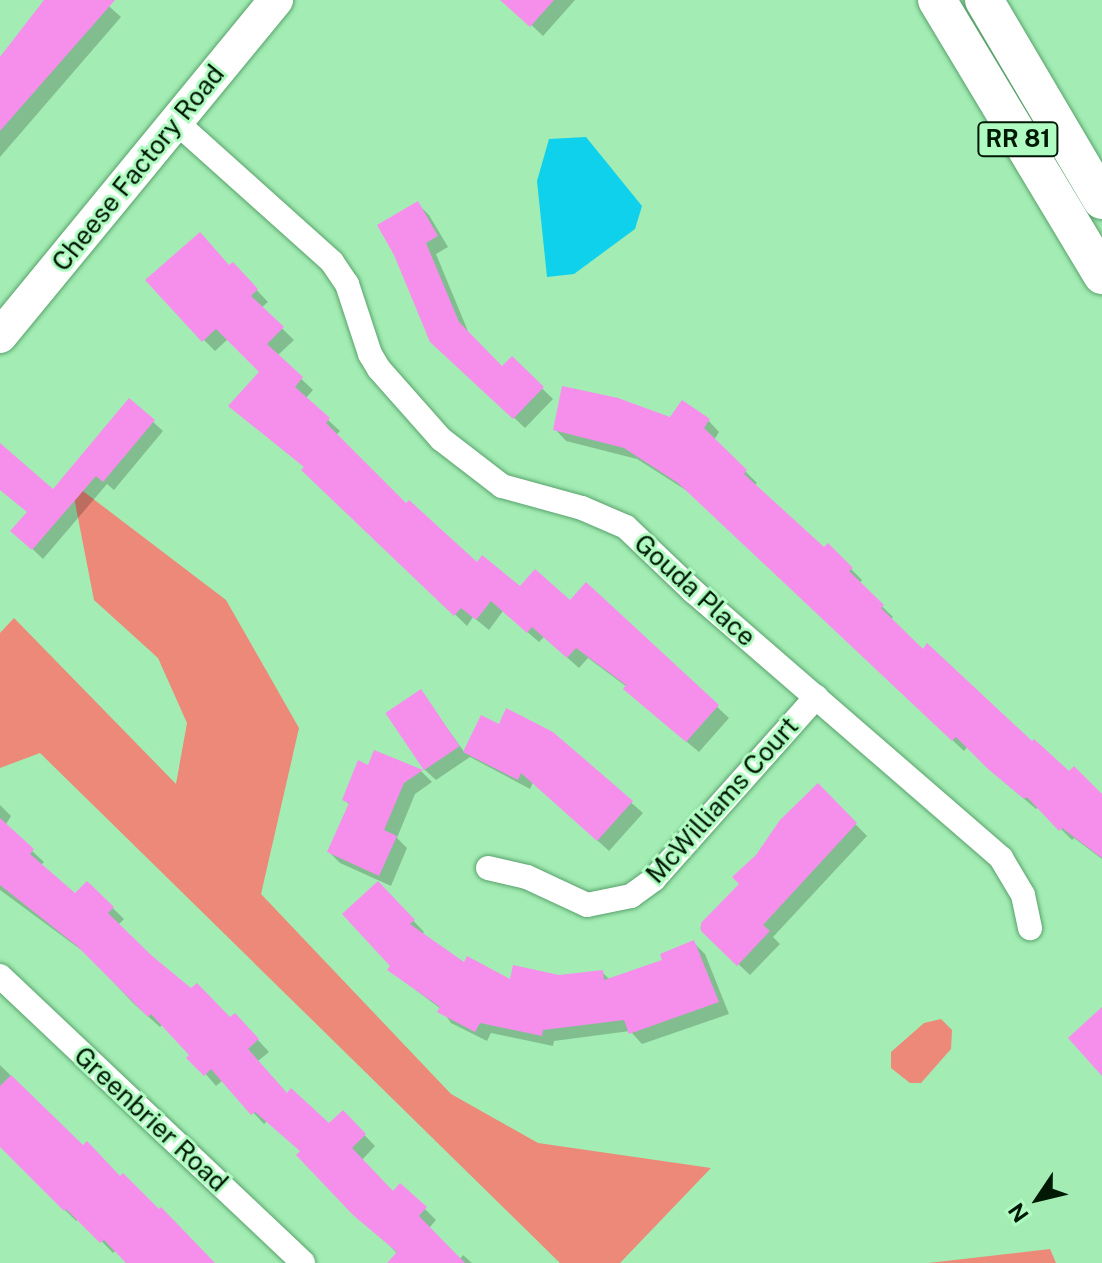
<!DOCTYPE html>
<html>
<head>
<meta charset="utf-8">
<style>
	body { margin:0 }
	#map { position:relative; width:1102px; height:1263px; overflow:hidden; background:#a3edb4; font-family:"Public Sans",sans-serif }
	div>[style] { position:absolute }
	.green>* { inset:0; background:#ec8978 }
	.water>* { inset:0; background:#0fd1eb }
	.shadow>* { inset:0; background:#0003 }
	.building>* { inset:0; background:#f68eec; transform-origin:0 0 }
	.roads { filter:drop-shadow(0 0 2px #59a16c) drop-shadow(0 0 2px #59a16c) }
	.minor>* { height:24px; margin:-12px; padding:0 12px; transform-origin:12px; border-radius:12px; background:#fff }
	.secondary>* { height:34px; margin:-17px; padding:0 17px; transform-origin:17px; border-radius:17px; background:#fff }
	.primary>* { height:38px; margin:-19px; padding:0 19px; transform-origin:19px; border-radius:19px; background:#fff }
	span { translate:-50% -50%; white-space:nowrap; text-align:center; line-height:1.15; -webkit-text-stroke:6px #b0fbc1; paint-order:stroke }
	.shield-label span { padding:2px 6px; background:#b0fbc1; border:2px solid; border-radius:6px; -webkit-text-stroke-width:0 }
	.shield-label { font-size:24px; color:#001905; font-weight:700 }
	.street-label { font-size:26px; color:#001905 }
	.north { position:absolute; left:998px; top:1159px; width:80px; height:80px; -webkit-text-stroke:6px #b0fbc1; paint-order:stroke; rotate:235deg; font-size:22px; font-weight:700; line-height:32px; text-align:center; color:#001905 }
	.north::after { content:''; display:block; margin:auto; width:28px; height:36px; background:#001905; clip-path:polygon(50% 0,100% 100%,50% 72%,0 100%) }
</style>
</head>
<body>
<div id="map">
	<div class="green">
		<i style="clip-path:polygon(71px 482px,226px 600px,299px 728px,261px 894px,451px 1094px,538px 1143px,711px 1168px,620px 1263px,560px 1263px,40px 753px,0 768px,0 633px,14px 618px,176px 784px,187px 723px,158px 658px,94px 600px)"></i>
		<i style="clip-path:polygon(941px 1019px,952px 1030px,951px 1049px,921px 1083px,910px 1083px,891px 1068px,891px 1052px,924px 1023px)"></i>
		<i style="clip-path:polygon(1050px 1249px,1056px 1263px,928px 1263px)"></i>
	</div>
	<div class="water">
		<i style="clip-path:polygon(586px 137px,642px 206px,635px 229px,574px 274px,547px 277px,537px 181px,549px 139px)"></i>
	</div>
	<div class="shadow">
		<i style="clip-path:polygon(48px 0,102px 0,121px 17px,0 157px,0 57px)"></i>
		<i style="clip-path:polygon(505px 0,575px 0,543px 36px)"></i>
		<i style="clip-path:polygon(418px 204px,429px 215px,448px 247px,436px 254px,470px 336px,502px 369px,512px 359px,553px 399px,525px 428px,432px 341px)"></i>
		<i style="clip-path:polygon(233px 265px,268px 302px,261px 308px,294px 340px,277px 356px,313px 390px,305px 399px,340px 431px,336px 435px,406px 506px,477px 565px,521px 588px,570px 603px,586px 585px,729px 718px,699px 752px,637px 700px,627px 687px,588px 658px,579px 668px,544px 637px,539px 642px,503px 611px,489px 630px,473px 617px,467px 626px,306px 468px,231px 406px,262px 372px,228px 339px,215px 351px,204px 340px)"></i>
		<i style="clip-path:polygon(130px 401px,163px 431px,114px 490px,107px 484px,43px 559px,23px 540px,29px 513px,0 488px,0 457px,53px 491px)"></i>
		<i style="clip-path:polygon(671px 420px,708px 420px,719px 432px,714px 440px,757px 483px,754px 486px,824px 550px,828px 546px,862px 580px,859px 584px,893px 617px,890px 620px,923px 652px,1069px 774px,1102px 796px,1102px 859px,1074px 838px,1072px 840px,1039px 807px,1036px 809px,1002px 780px,968px 746px,964px 751px,692px 494px,637px 459px,566px 441px,555px 429px)"></i>
		<i style="clip-path:polygon(421px 692px,465px 753px,499px 727px,552px 734px,643px 813px,609px 851px,533px 782px,530px 789px,470px 757px,436px 780px,424px 769px)"></i>
		<i style="clip-path:polygon(376px 753px,422px 772px,432px 782px,415px 794px,397px 838px,407px 848px,391px 886px,340px 863px,329px 852px,350px 805px,344px 800px,370px 767px)"></i>
		<i style="clip-path:polygon(818px 786px,867px 836px,773px 937px,780px 944px,750px 975px,700px 928px,742px 884px,757px 856px)"></i>
		<i style="clip-path:polygon(0 805px,11px 816px,5px 826px,44px 862px,40px 866px,75px 896px,87px 883px,124px 919px,118px 925px,150px 957px,230px 1020px,246px 1027px,269px 1052px,258px 1061px,288px 1095px,330px 1126px,343px 1113px,375px 1146px,362px 1160px,393px 1194px,425px 1209px,436px 1220px,429px 1228px,459px 1260px,463px 1255px,472px 1263px,406px 1263px,302px 1152px,267px 1121px,264px 1124px,223px 1080px,216px 1086px,163px 1024px,160px 1027px,133px 1003px,88px 955px,0 890px)"></i>
		<i style="clip-path:polygon(389px 895px,424px 932px,422px 935px,464px 965px,512px 982px,602px 972px,610px 980px,665px 961px,694px 943px,705px 954px,729px 1014px,642px 1044px,630px 1031px,554px 1041px,553px 1046px,491px 1033px,487px 1041px,451px 1023px,441px 1009px,389px 970px,393px 965px)"></i>
		<i style="clip-path:polygon(0 1065px,83px 1147px,213px 1263px,128px 1263px,116px 1250px,113px 1253px,79px 1218px,76px 1221px,0 1144px)"></i>
	</div>
	<div class="building">
		<i style="clip-path:polygon(44px 0,115px 0,0 131px,0 57px)"></i>
		<i style="clip-path:polygon(500px 0,554px 0,530px 27px)"></i>
		<i style="clip-path:polygon(418px 201px,438px 236px,426px 243px,459px 322px,502px 366px,512px 356px,544px 387px,513px 419px,430px 342px,394px 255px,377px 225px)"></i>
		<i style="clip-path:polygon(200px 232px,229px 265px,233px 262px,258px 289px,251px 296px,284px 327px,267px 344px,303px 377px,295px 387px,330px 418px,326px 423px,406px 503px,409px 500px,477px 562px,482px 555px,520px 586px,535px 569px,570px 600px,586px 582px,719px 705px,686px 742px,623px 689px,626px 685px,576px 648px,567px 658px,532px 627px,527px 633px,491px 601px,476px 620px,461px 608px,454px 616px,301px 470px,304px 467px,228px 406px,259px 372px,216px 329px,202px 342px,145px 280px)"></i>
		<i style="clip-path:polygon(562px 386px,618px 398px,670px 417px,682px 400px,710px 419px,704px 428px,747px 470px,744px 474px,824px 547px,828px 543px,853px 568px,849px 571px,884px 605px,881px 608px,923px 649px,927px 643px,1032px 741px,1034px 739px,1069px 771px,1074px 766px,1102px 794px,1102px 858px,1062px 828px,1059px 831px,1027px 797px,1024px 799px,988px 769px,956px 737px,952px 741px,678px 483px,624px 448px,553px 430px)"></i>
		<i style="clip-path:polygon(129px 398px,155px 420px,103px 482px,96px 476px,32px 550px,10px 531px,27px 512px,0 490px,0 443px,53px 489px)"></i>
		<i style="left:421px;top:689px;width:69px;height:43px;rotate:56deg"></i>
		<i style="clip-path:polygon(506px 708px,553px 732px,633px 801px,597px 841px,521px 773px,518px 780px,463px 752px,481px 715px,499px 724px)"></i>
		<i style="clip-path:polygon(374px 750px,423px 770px,404px 783px,384px 830px,397px 836px,379px 876px,327px 852px,349px 803px,342px 800px,358px 760px,368px 765px)"></i>
		<i style="clip-path:polygon(818px 783px,857px 823px,763px 925px,770px 931px,737px 966px,701px 931px,701px 923px,739px 884px,732px 877px,756px 855px,780px 820px)"></i>
		<i style="clip-path:polygon(0 818px,34px 849px,30px 854px,75px 893px,87px 881px,114px 907px,108px 913px,151px 955px,191px 988px,197px 983px,230px 1017px,235px 1013px,259px 1039px,248px 1049px,287px 1093px,291px 1088px,329px 1123px,343px 1110px,366px 1134px,352px 1148px,393px 1191px,400px 1183px,427px 1207px,419px 1216px,465px 1263px,387px 1263px,397px 1252px,353px 1215px,296px 1155px,300px 1151px,255px 1112px,251px 1115px,211px 1069px,204px 1076px,186px 1058px,189px 1055px,151px 1014px,148px 1017px,77px 946px,0 885px)"></i>
		<i style="clip-path:polygon(378px 881px,415px 920px,410px 924px,464px 962px,467px 956px,510px 979px,513px 965px,559px 975px,603px 970px,604px 980px,662px 960px,660px 954px,694px 940px,719px 1002px,629px 1034px,624px 1020px,543px 1030px,542px 1036px,480px 1023px,475px 1032px,437px 1012px,440px 1007px,387px 970px,390px 966px,342px 914px)"></i>
		<i style="clip-path:polygon(1102px 1007px,1102px 1076px,1068px 1038px)"></i>
		<i style="clip-path:polygon(11px 1075px,83px 1145px,87px 1141px,120px 1176px,123px 1173px,159px 1209px,161px 1207px,215px 1263px,126px 1263px,104px 1240px,100px 1243px,66px 1209px,64px 1211px,0 1147px,0 1086px)"></i>
	</div>
	<div class="roads">
		<div class="minor">
			<i style="left:175px;top:121px;width:211px;rotate:41.9deg"></i>
			<i style="left:332px;top:262px;width:27px;rotate:56deg"></i>
			<i style="left:347px;top:284px;width:74px;rotate:71.8deg"></i>
			<i style="left:370px;top:354px;width:17px;rotate:59deg"></i>
			<i style="left:379px;top:369px;width:94px;rotate:48.5deg"></i>
			<i style="left:441px;top:439px;width:77px;rotate:37.6deg"></i>
			<i style="left:502px;top:486px;width:83px;rotate:15.4deg"></i>
			<i style="left:582px;top:508px;width:48px;rotate:23.4deg"></i>
			<i style="left:626px;top:527px;width:93px;rotate:43.7deg"></i>
			<i style="left:693px;top:591px;width:408px;rotate:40.9deg"></i>
			<i style="left:1001px;top:858px;width:43px;rotate:59.3deg"></i>
			<i style="left:1023px;top:895px;width:34px;rotate:78deg"></i>
			<i style="left:488px;top:868px;width:40px;rotate:13deg"></i>
			<i style="left:527px;top:877px;width:66px;rotate:25deg"></i>
			<i style="left:587px;top:905px;width:45px;rotate:-11.6deg"></i>
			<i style="left:631px;top:896px;width:29px;rotate:-36deg"></i>
			<i style="left:654px;top:879px;width:244px;rotate:-48.3deg"></i>
			<i style="left:0;top:976px;width:417px;rotate:43.4deg"></i>
		</div>
		<div class="secondary">
			<i style="left:0;top:336px;width:435px;rotate:-50.6deg"></i>
		</div>
		<div class="primary">
			<i style="left:937px;top:0;width:321px;rotate:59deg"></i>
			<i style="left:984px;top:0;width:232px;rotate:59.5deg"></i>
		</div>
	</div>
	<div class="shield-label">
		<span style="left:1018px;top:139px">RR 81</span>
	</div>
	<div class="street-label">
		<span style="left:138px;top:168px;rotate:-51deg">Cheese Factory Road</span>
		<span style="left:695px;top:590px;rotate:42deg">Gouda Place</span>
		<span style="left:722px;top:800px;rotate:-48deg">McWilliams Court</span>
		<span style="left:151px;top:1119px;rotate:43deg">Greenbrier Road</span>
	</div>
	<div class="north">N</div>
</div>
</body>
</html>
